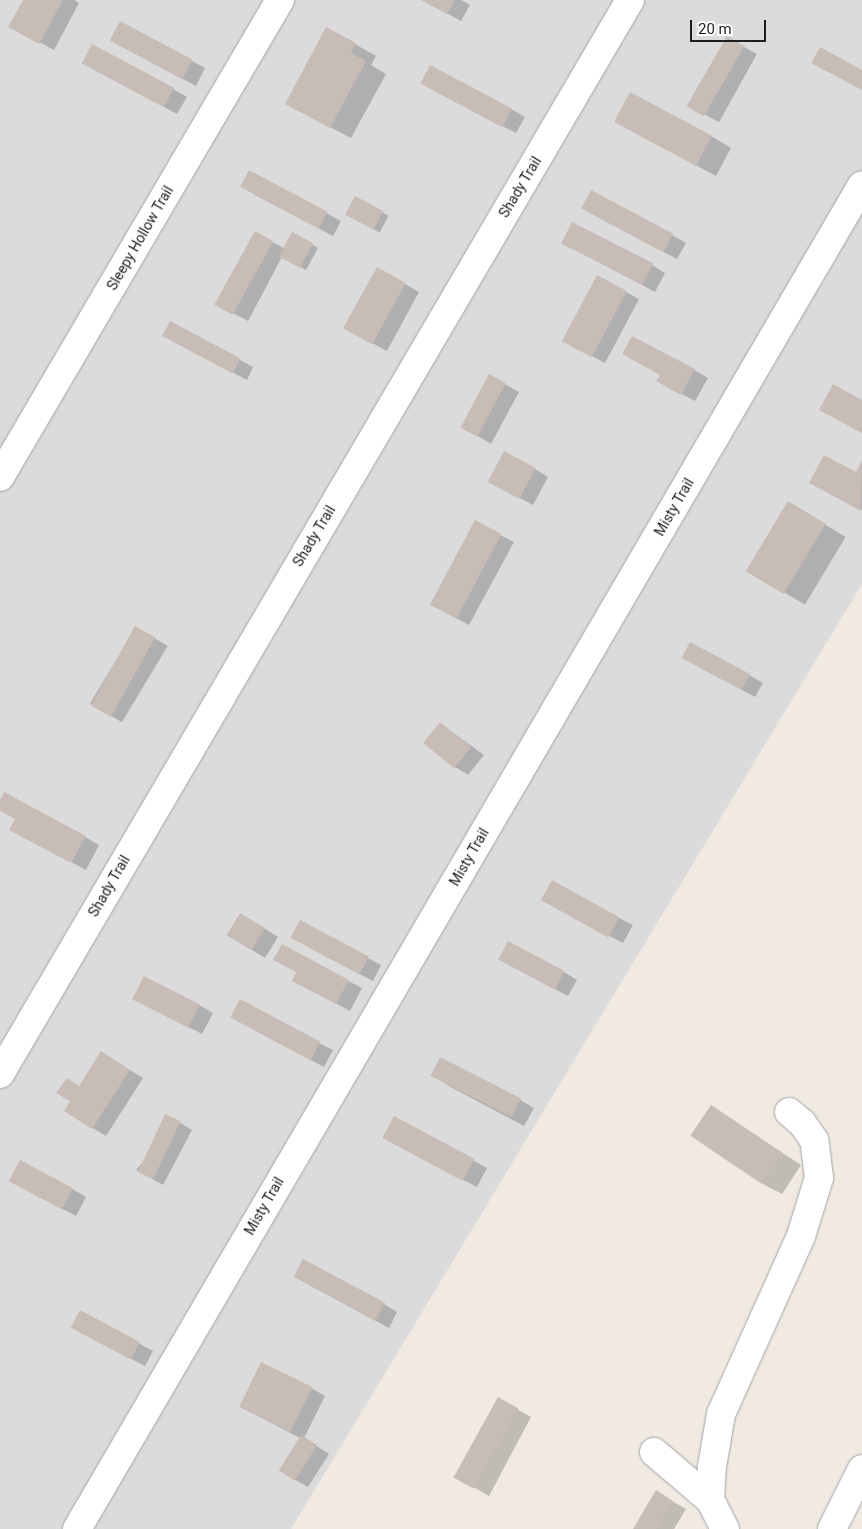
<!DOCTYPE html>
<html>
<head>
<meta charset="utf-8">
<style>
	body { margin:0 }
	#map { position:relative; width:862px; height:1529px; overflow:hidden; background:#f0eae3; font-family:Roboto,sans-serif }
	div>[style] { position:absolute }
	.residential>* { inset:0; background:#dcdbdb }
	.shadow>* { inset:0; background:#0003; transform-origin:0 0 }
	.building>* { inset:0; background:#c7bcb6; transform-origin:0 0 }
	.roads { filter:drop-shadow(0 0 1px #a5a5a5) drop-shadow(0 0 1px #a5a5a5) }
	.minor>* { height:28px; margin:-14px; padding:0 14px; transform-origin:14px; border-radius:14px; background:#fff }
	span { translate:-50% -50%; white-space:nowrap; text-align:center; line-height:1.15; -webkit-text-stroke:4.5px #fff; paint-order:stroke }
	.street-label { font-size:14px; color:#1e1e1e }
	.scale { position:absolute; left:690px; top:20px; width:76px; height:22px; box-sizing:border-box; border:2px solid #1e1e1e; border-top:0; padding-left:6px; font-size:15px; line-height:18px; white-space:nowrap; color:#1e1e1e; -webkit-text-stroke:4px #fff; paint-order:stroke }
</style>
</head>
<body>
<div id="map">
	<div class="residential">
		<i style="clip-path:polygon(0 0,862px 0,862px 584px,291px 1529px,0 1529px)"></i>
	</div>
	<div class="shadow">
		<i style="clip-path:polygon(24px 0,74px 0,79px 3px,54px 50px,24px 34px)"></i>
		<i style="clip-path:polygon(423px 0,461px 0,470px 5px,461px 21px)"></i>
		<i style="clip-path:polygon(327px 28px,376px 56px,371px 65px,386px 74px,351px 138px,307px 115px)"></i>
		<i style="left:728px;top:38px;width:33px;height:78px;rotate:29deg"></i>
		<i style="clip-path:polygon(125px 48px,192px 61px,205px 68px,196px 86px)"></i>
		<i style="clip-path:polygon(97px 71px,173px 89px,187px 97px,177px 114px)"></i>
		<i style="clip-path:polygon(435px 91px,511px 109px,525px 117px,516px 133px)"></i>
		<i style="clip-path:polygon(635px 133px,711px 136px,731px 148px,716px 176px)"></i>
		<i style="clip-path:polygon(249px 172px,341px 221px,333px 236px,255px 195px)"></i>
		<i style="left:355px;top:198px;width:38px;height:19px;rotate:28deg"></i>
		<i style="clip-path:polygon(596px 216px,672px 235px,686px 243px,677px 259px)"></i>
		<i style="clip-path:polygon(292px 233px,318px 248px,306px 270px,282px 257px,248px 321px,231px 312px,272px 242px,284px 248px)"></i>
		<i style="clip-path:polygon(576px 250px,652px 265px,665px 273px,655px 292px)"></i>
		<i style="clip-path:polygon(405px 284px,419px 292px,387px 351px,359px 336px)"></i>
		<i style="clip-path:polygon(626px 292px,639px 299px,605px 363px,577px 348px)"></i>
		<i style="clip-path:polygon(178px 343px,240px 360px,253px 367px,247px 380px)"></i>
		<i style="clip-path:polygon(694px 370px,708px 378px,695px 401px,671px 388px,661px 375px)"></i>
		<i style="clip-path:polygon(490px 376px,519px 392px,491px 444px,476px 435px)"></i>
		<i style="clip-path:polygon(862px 463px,862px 510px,825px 491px,856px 474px)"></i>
		<i style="clip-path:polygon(535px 469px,548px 477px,533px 505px,503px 489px)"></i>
		<i style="left:789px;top:503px;width:66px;height:79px;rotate:31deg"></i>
		<i style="clip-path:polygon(500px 535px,514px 542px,469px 625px,445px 612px)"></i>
		<i style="left:136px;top:627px;width:37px;height:89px;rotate:31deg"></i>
		<i style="clip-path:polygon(697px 666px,749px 675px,763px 683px,755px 697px)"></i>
		<i style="clip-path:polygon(441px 724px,484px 755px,468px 775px,455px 767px)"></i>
		<i style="clip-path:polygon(0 803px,85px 837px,99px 845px,86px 870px,24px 837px,16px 819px,0 810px)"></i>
		<i style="clip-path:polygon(556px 908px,619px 918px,633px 925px,623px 943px)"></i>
		<i style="clip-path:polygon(254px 922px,278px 937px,265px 958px,228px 935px)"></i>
		<i style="clip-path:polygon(306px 946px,368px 958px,381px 965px,373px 981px)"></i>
		<i style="clip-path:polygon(513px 967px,564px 972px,577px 980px,568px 996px)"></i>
		<i style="clip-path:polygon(348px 981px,362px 988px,350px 1011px,305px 987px)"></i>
		<i style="clip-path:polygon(199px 1005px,213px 1013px,202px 1034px,147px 1006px)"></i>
		<i style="clip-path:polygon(245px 1025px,319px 1043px,333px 1050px,324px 1067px)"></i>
		<i style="clip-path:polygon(115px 1061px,143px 1078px,106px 1136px,65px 1111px,80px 1087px)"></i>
		<i style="clip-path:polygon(445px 1084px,520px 1100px,534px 1108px,524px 1126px)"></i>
		<i style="clip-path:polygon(712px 1106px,801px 1165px,782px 1194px,761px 1183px)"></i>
		<i style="clip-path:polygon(394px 1118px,487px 1168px,477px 1187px,398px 1145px)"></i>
		<i style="clip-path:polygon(179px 1122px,192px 1130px,163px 1185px,136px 1170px)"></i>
		<i style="clip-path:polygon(23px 1188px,72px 1189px,86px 1197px,76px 1216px)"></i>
		<i style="clip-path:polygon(309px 1285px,384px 1304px,397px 1312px,389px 1328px)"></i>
		<i style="clip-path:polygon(81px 1312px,153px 1351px,145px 1366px,86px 1335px)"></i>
		<i style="clip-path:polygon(311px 1388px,325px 1396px,304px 1438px,329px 1454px,308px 1487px,294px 1479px,300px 1438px,254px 1414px)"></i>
		<i style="clip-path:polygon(499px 1399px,531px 1417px,489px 1496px,470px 1485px)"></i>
		<i style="clip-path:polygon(656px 1492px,686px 1509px,674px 1529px,634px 1529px)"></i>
	</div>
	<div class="building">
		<i style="clip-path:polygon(23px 0,63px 0,39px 44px,8px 27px)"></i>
		<i style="clip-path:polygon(421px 0,455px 0,447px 14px)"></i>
		<i style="left:120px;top:21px;width:82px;height:22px;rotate:28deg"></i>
		<i style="clip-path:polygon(326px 27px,356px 43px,351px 53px,366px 61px,330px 128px,285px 104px)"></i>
		<i style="left:727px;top:36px;width:20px;height:81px;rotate:30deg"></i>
		<i style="left:92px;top:44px;width:93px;height:22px;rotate:28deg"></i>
		<i style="clip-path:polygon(820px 47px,862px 70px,862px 90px,811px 63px)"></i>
		<i style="left:430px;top:65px;width:93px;height:21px;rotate:28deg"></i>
		<i style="left:630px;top:92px;width:93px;height:34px;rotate:28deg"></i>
		<i style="left:249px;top:170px;width:89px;height:19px;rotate:28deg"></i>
		<i style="left:591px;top:190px;width:93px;height:21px;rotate:28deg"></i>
		<i style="left:355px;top:196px;width:32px;height:21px;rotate:28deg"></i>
		<i style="left:572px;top:222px;width:91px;height:24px;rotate:27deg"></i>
		<i style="left:255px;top:231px;width:21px;height:84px;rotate:29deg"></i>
		<i style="left:292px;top:232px;width:24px;height:28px;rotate:28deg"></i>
		<i style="left:377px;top:267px;width:33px;height:70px;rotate:29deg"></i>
		<i style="left:597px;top:275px;width:34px;height:75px;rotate:28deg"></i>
		<i style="left:170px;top:321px;width:80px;height:17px;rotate:28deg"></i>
		<i style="clip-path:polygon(632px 336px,695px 369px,681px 395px,656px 381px,660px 375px,622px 354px)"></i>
		<i style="left:489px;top:374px;width:19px;height:61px;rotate:28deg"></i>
		<i style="clip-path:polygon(833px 384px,862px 400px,862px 433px,819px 410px)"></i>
		<i style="left:504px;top:451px;width:36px;height:35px;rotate:28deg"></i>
		<i style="clip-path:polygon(824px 455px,856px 472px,862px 460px,861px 511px,809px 483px)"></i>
		<i style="left:788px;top:501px;width:44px;height:82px;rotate:31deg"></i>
		<i style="left:475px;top:520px;width:30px;height:96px;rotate:28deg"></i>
		<i style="left:135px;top:626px;width:23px;height:91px;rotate:29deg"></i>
		<i style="left:690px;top:642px;width:68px;height:18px;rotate:28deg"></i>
		<i style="left:440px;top:722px;width:40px;height:27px;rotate:39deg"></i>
		<i style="clip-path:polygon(4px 792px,86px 836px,71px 863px,9px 830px,15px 819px,0 811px,0 800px)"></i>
		<i style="left:552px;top:880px;width:77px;height:23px;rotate:29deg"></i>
		<i style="left:240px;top:913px;width:29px;height:26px;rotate:31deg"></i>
		<i style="left:300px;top:920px;width:78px;height:20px;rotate:28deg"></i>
		<i style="left:508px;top:941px;width:64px;height:21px;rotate:28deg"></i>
		<i style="clip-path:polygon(282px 944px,349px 980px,336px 1004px,292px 981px,296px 972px,273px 960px)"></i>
		<i style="left:144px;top:976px;width:63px;height:26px;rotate:27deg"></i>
		<i style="left:240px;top:999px;width:91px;height:21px;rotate:28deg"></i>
		<i style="clip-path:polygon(101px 1051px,130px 1070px,92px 1129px,64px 1111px,70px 1101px,56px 1093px,67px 1078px,79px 1086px)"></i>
		<i style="left:440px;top:1057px;width:91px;height:21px;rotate:27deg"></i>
		<i style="left:711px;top:1105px;width:86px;height:37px;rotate:34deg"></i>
		<i style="left:165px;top:1114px;width:17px;height:64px;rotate:25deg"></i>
		<i style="left:394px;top:1116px;width:91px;height:25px;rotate:28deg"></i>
		<i style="left:20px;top:1160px;width:60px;height:24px;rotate:28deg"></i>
		<i style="left:303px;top:1259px;width:93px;height:20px;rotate:28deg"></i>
		<i style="left:80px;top:1310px;width:68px;height:20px;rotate:28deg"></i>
		<i style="left:261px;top:1362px;width:57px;height:50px;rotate:26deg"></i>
		<i style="left:498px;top:1397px;width:23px;height:92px;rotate:29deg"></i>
		<i style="left:301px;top:1435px;width:19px;height:42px;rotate:32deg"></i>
		<i style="clip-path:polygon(656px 1490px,673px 1501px,656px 1529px,633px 1529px)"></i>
	</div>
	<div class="roads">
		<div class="minor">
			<i style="left:0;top:477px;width:553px;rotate:-59.59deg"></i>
			<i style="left:0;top:1074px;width:1245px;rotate:-59.6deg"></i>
			<i style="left:654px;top:1452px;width:74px;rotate:40.6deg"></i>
			<i style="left:77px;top:1529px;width:1556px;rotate:-59.71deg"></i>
			<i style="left:725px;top:1529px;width:33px;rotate:-117deg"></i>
			<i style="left:710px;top:1500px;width:33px;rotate:-87deg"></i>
			<i style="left:712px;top:1467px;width:54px;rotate:-80.4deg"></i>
			<i style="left:721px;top:1414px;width:195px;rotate:-65.8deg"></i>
			<i style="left:801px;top:1236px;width:61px;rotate:-72.8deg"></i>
			<i style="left:819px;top:1178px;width:38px;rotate:-97deg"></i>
			<i style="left:814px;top:1140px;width:21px;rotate:-125deg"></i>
			<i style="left:802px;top:1123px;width:17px;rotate:-140deg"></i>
			<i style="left:832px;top:1529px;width:67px;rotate:-63.4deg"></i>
		</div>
	</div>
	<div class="street-label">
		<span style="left:520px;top:187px;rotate:-59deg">Shady Trail</span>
		<span style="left:140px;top:238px;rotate:-60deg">Sleepy Hollow Trail</span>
		<span style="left:674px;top:507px;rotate:-60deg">Misty Trail</span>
		<span style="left:314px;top:536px;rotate:-59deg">Shady Trail</span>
		<span style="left:469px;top:857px;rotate:-60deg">Misty Trail</span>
		<span style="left:109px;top:886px;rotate:-60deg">Shady Trail</span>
		<span style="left:264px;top:1206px;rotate:-60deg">Misty Trail</span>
	</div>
	<div class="scale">20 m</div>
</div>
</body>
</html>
